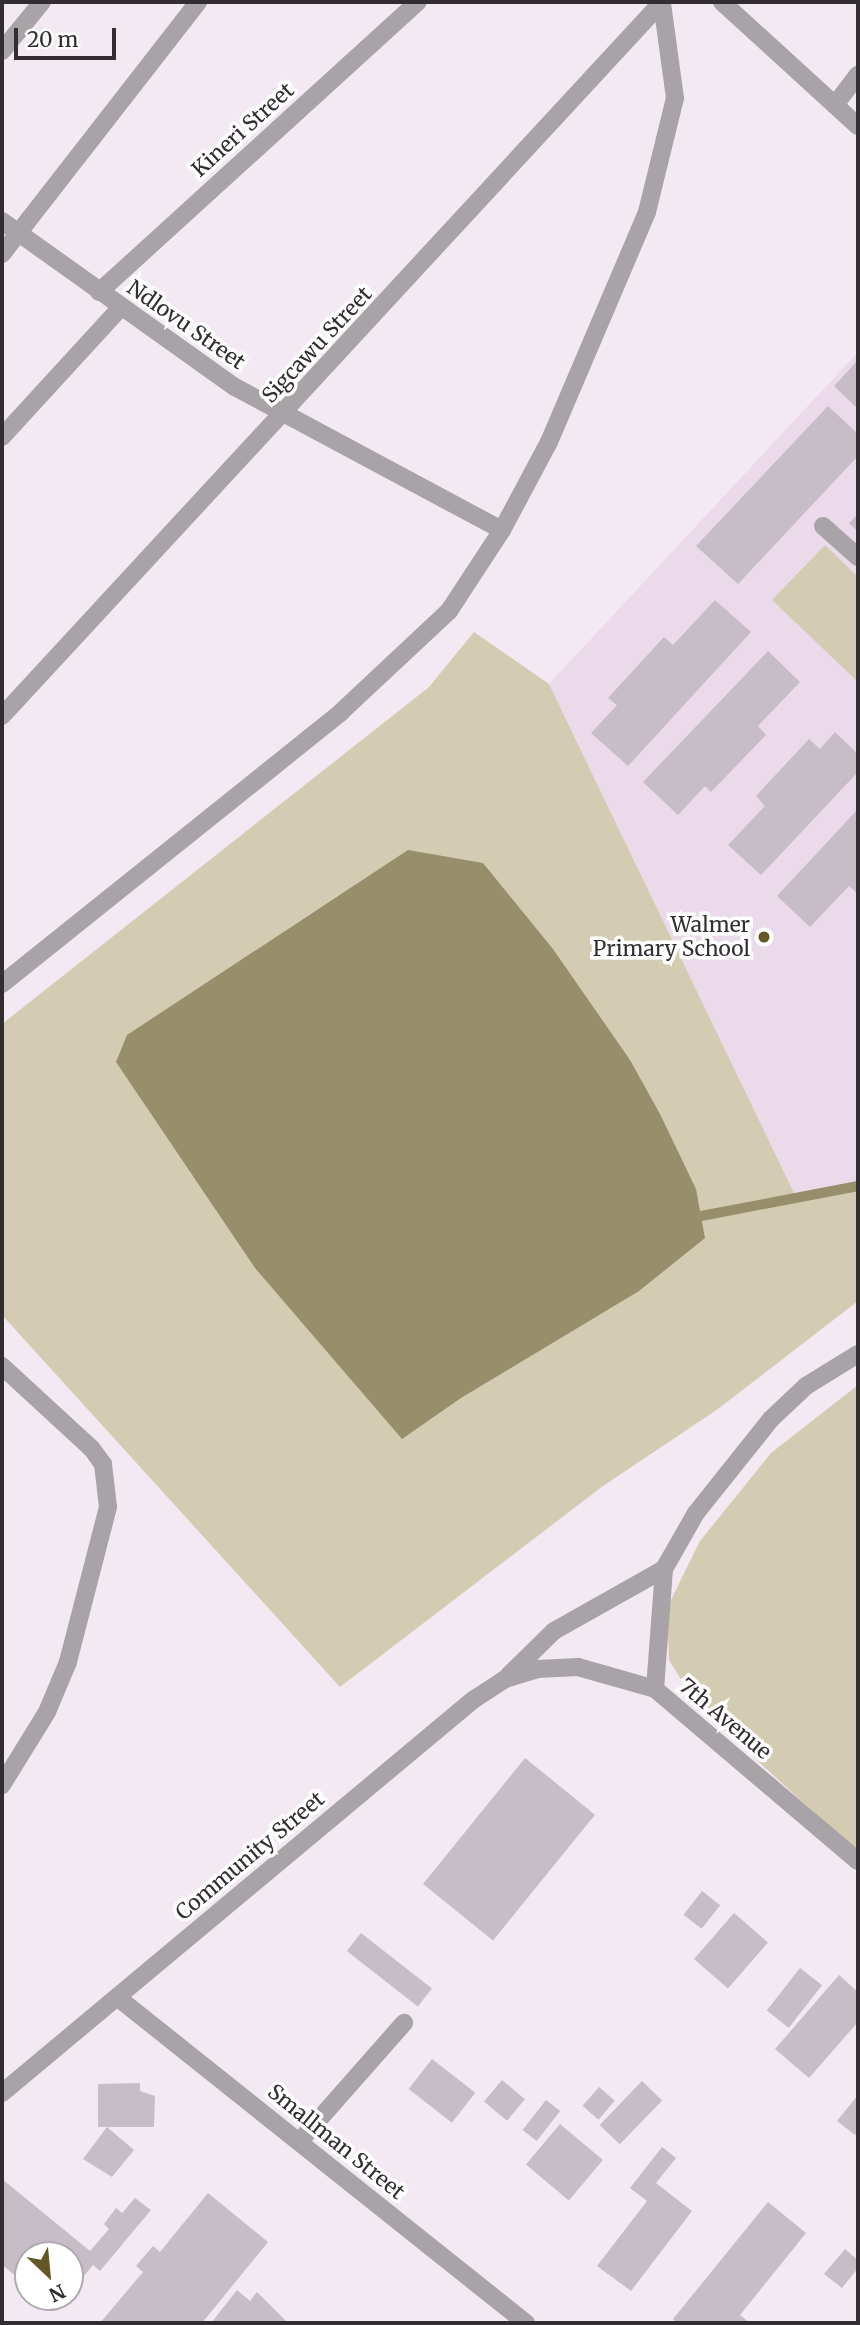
<!DOCTYPE html>
<html>
<head>
<meta charset="utf-8">
<style>
	body { margin:0 }
	#map { position:relative; width:860px; height:2325px; overflow:hidden; background:#f3e9f2; font-family:Merriweather,serif }
	div>[style] { position:absolute }
	.built>* { inset:0; background:#ebdbea }
	.green>* { inset:0; background:#d3ccb3 }
	.water>* { inset:0; background:#978e6b }
	.stream>* { height:10px; margin:-5px; padding:0 5px; transform-origin:5px; border-radius:5px; background:#978e6b }
	.building>* { inset:0; background:#c6bdc6; transform-origin:0 0 }
	.minor>* { height:18px; margin:-9px; padding:0 9px; transform-origin:9px; border-radius:9px; background:#a8a3a7 }
	.dots>* { width:19px; height:19px; translate:-50% -50%; box-sizing:border-box; border:4px solid #fff; border-radius:50% }
	span { translate:-50% -50%; white-space:nowrap; text-align:center; line-height:1.15; -webkit-text-stroke:7px #fff; paint-order:stroke }
	.street-label { font-size:21px; color:#312d31 }
	.poi-label { font-size:21px; color:#312d31 }
	.right { translate:-100% -50%; text-align:right }
	.frame { position:absolute; inset:0; border:4px solid #312d31; pointer-events:none }
	.north { position:absolute; left:14px; top:2241px; width:70px; height:70px; box-sizing:border-box; background:#fff; border:2px solid #adabad; border-radius:50%; rotate:154deg; font-size:19px; font-weight:700; line-height:28px; text-align:center; color:#312d31 }
	.north::after { content:''; display:block; margin:auto; width:24px; height:32px; background:#645724; clip-path:polygon(50% 0,100% 100%,50% 72%,0 100%) }
	.scale { position:absolute; left:14px; top:28px; width:102px; height:32px; box-sizing:border-box; border:4px solid #312d31; border-top:0; padding-left:9px; font-size:21px; line-height:24px; white-space:nowrap; color:#312d31; -webkit-text-stroke:5px #fff; paint-order:stroke }
</style>
</head>
<body>
<div id="map">
	<div class="built">
		<i style="clip-path:polygon(858px 352px,858px 1191px,795px 1195px,549px 684px)"></i>
	</div>
	<div class="green">
		<i style="clip-path:polygon(825px 545px,858px 577px,858px 682px,772px 600px)"></i>
		<i style="clip-path:polygon(474px 632px,549px 684px,795px 1195px,858px 1191px,858px 1301px,718px 1409px,603px 1486px,340px 1687px,2px 1315px,2px 1024px,429px 687px)"></i>
		<i style="clip-path:polygon(858px 1385px,858px 1853px,697px 1705px,669px 1660px,667px 1608px,700px 1541px,771px 1453px)"></i>
	</div>
	<div class="water">
		<i style="clip-path:polygon(408px 850px,483px 863px,553px 949px,630px 1060px,660px 1114px,696px 1189px,705px 1238px,639px 1291px,461px 1398px,402px 1439px,255px 1268px,116px 1062px,127px 1035px)"></i>
	</div>
	<div class="stream">
		<i style="left:701px;top:1216px;width:160px;rotate:-10.8deg"></i>
	</div>
	<div class="building">
		<i style="clip-path:polygon(858px 360px,858px 409px,834px 386px)"></i>
		<i style="clip-path:polygon(828px 406px,858px 434px,858px 456px,738px 584px,696px 546px)"></i>
		<i style="clip-path:polygon(858px 514px,858px 532px,849px 523px)"></i>
		<i style="clip-path:polygon(715px 600px,751px 632px,628px 766px,591px 733px,617px 705px,608px 698px,664px 637px,673px 645px)"></i>
		<i style="clip-path:polygon(768px 651px,800px 682px,758px 726px,766px 735px,711px 792px,705px 786px,678px 815px,643px 782px)"></i>
		<i style="clip-path:polygon(835px 732px,858px 754px,858px 772px,761px 875px,728px 845px,765px 806px,756px 796px,809px 739px,820px 749px)"></i>
		<i style="clip-path:polygon(858px 809px,858px 894px,849px 886px,810px 927px,777px 896px)"></i>
		<i style="left:525px;top:1758px;width:90px;height:162px;rotate:39deg"></i>
		<i style="left:702px;top:1891px;width:23px;height:30px;rotate:38deg"></i>
		<i style="left:734px;top:1913px;width:45px;height:61px;rotate:41deg"></i>
		<i style="left:361px;top:1933px;width:90px;height:23px;rotate:38deg"></i>
		<i style="left:800px;top:1968px;width:28px;height:54px;rotate:38deg"></i>
		<i style="clip-path:polygon(839px 1975px,858px 1992px,858px 2022px,809px 2078px,775px 2049px)"></i>
		<i style="left:432px;top:2059px;width:55px;height:38px;rotate:38deg"></i>
		<i style="left:502px;top:2080px;width:30px;height:28px;rotate:40deg"></i>
		<i style="left:642px;top:2081px;width:28px;height:61px;rotate:44deg"></i>
		<i style="clip-path:polygon(140px 2083px,140px 2091px,155px 2096px,154px 2127px,98px 2127px,98px 2084px)"></i>
		<i style="left:599px;top:2087px;width:21px;height:25px;rotate:41deg"></i>
		<i style="clip-path:polygon(858px 2095px,858px 2131px,855px 2135px,837px 2121px)"></i>
		<i style="left:546px;top:2100px;width:18px;height:38px;rotate:38deg"></i>
		<i style="left:560px;top:2124px;width:56px;height:53px;rotate:40deg"></i>
		<i style="clip-path:polygon(107px 2127px,134px 2150px,112px 2177px,83px 2159px)"></i>
		<i style="clip-path:polygon(662px 2147px,676px 2158px,656px 2183px,692px 2211px,631px 2291px,597px 2266px,647px 2201px,630px 2188px)"></i>
		<i style="clip-path:polygon(2px 2179px,90px 2251px,109px 2229px,104px 2224px,116px 2208px,122px 2213px,135px 2198px,151px 2210px,100px 2271px,93px 2265px,70px 2293px,70px 2255px,28px 2255px,28px 2286px,2px 2265px)"></i>
		<i style="clip-path:polygon(208px 2193px,268px 2242px,202px 2323px,100px 2323px,143px 2272px,136px 2266px,153px 2246px,160px 2252px)"></i>
		<i style="clip-path:polygon(768px 2202px,806px 2233px,740px 2315px,750px 2323px,677px 2323px,673px 2319px)"></i>
		<i style="clip-path:polygon(845px 2249px,858px 2260px,858px 2268px,842px 2288px,824px 2274px)"></i>
		<i style="clip-path:polygon(237px 2290px,250px 2301px,257px 2292px,288px 2323px,211px 2323px)"></i>
		<i style="clip-path:polygon(41px 2297px,67px 2297px,56px 2310px)"></i>
	</div>
	<div class="minor">
		<i style="left:722px;top:2px;width:184px;rotate:42.4deg"></i>
		<i style="left:2px;top:51px;width:63px;rotate:-50.8deg"></i>
		<i style="left:835px;top:105px;width:38px;rotate:-53deg"></i>
		<i style="left:2px;top:221px;width:286px;rotate:35.5deg"></i>
		<i style="left:235px;top:387px;width:303px;rotate:28.2deg"></i>
		<i style="left:2px;top:254px;width:319px;rotate:-52.1deg"></i>
		<i style="left:99px;top:292px;width:431px;rotate:-42.3deg"></i>
		<i style="left:2px;top:437px;width:176px;rotate:-47.5deg"></i>
		<i style="left:823px;top:526px;width:47px;rotate:41.5deg"></i>
		<i style="left:2px;top:716px;width:972px;rotate:-47.25deg"></i>
		<i style="left:2px;top:984px;width:435px;rotate:-38.7deg"></i>
		<i style="left:341px;top:712px;width:148px;rotate:-43.1deg"></i>
		<i style="left:449px;top:611px;width:97px;rotate:-56.8deg"></i>
		<i style="left:502px;top:530px;width:100px;rotate:-61.9deg"></i>
		<i style="left:549px;top:442px;width:250px;rotate:-66.9deg"></i>
		<i style="left:647px;top:212px;width:117px;rotate:-76.2deg"></i>
		<i style="left:675px;top:98px;width:96px;rotate:-97.8deg"></i>
		<i style="left:2px;top:1366px;width:122px;rotate:42.7deg"></i>
		<i style="left:92px;top:1449px;width:19px;rotate:54deg"></i>
		<i style="left:103px;top:1464px;width:43px;rotate:83.4deg"></i>
		<i style="left:108px;top:1507px;width:160px;rotate:104.5deg"></i>
		<i style="left:68px;top:1662px;width:54px;rotate:112.8deg"></i>
		<i style="left:47px;top:1712px;width:86px;rotate:121.7deg"></i>
		<i style="left:509px;top:1675px;width:63px;rotate:-44.4deg"></i>
		<i style="left:554px;top:1631px;width:126px;rotate:-29.4deg"></i>
		<i style="left:655px;top:1689px;width:120px;rotate:-85.7deg"></i>
		<i style="left:664px;top:1569px;width:64px;rotate:-60.3deg"></i>
		<i style="left:696px;top:1513px;width:120px;rotate:-51.4deg"></i>
		<i style="left:771px;top:1419px;width:48px;rotate:-43.3deg"></i>
		<i style="left:806px;top:1386px;width:61px;rotate:-31.6deg"></i>
		<i style="left:117px;top:1997px;width:523px;rotate:38.56deg"></i>
		<i style="left:2px;top:2093px;width:613px;rotate:-39.84deg"></i>
		<i style="left:473px;top:1700px;width:38px;rotate:-33deg"></i>
		<i style="left:505px;top:1679px;width:34px;rotate:-17deg"></i>
		<i style="left:537px;top:1669px;width:41px;rotate:-2.8deg"></i>
		<i style="left:578px;top:1667px;width:80px;rotate:15.9deg"></i>
		<i style="left:655px;top:1689px;width:266px;rotate:40.3deg"></i>
		<i style="left:299px;top:2142px;width:159px;rotate:-48.6deg"></i>
	</div>
	<div class="dots">
		<i style="left:764px;top:937px;background:#645724"></i>
	</div>
	<div class="street-label">
		<span style="left:243px;top:130px;rotate:-42deg">Kineri Street</span>
		<span style="left:186px;top:325px;rotate:35deg">Ndlovu Street</span>
		<span style="left:317px;top:345px;rotate:-47deg">Sigcawu Street</span>
		<span style="left:725px;top:1719px;rotate:40deg">7th Avenue</span>
		<span style="left:250px;top:1856px;rotate:-40deg">Community Street</span>
		<span style="left:336px;top:2142px;rotate:39deg">Smallman Street</span>
	</div>
	<div class="poi-label">
		<span class="right" style="left:750px;top:937px">Walmer<br>Primary School</span>
	</div>
	<div class="frame"></div>
	<div class="north">N</div>
	<div class="scale">20 m</div>
</div>
</body>
</html>
